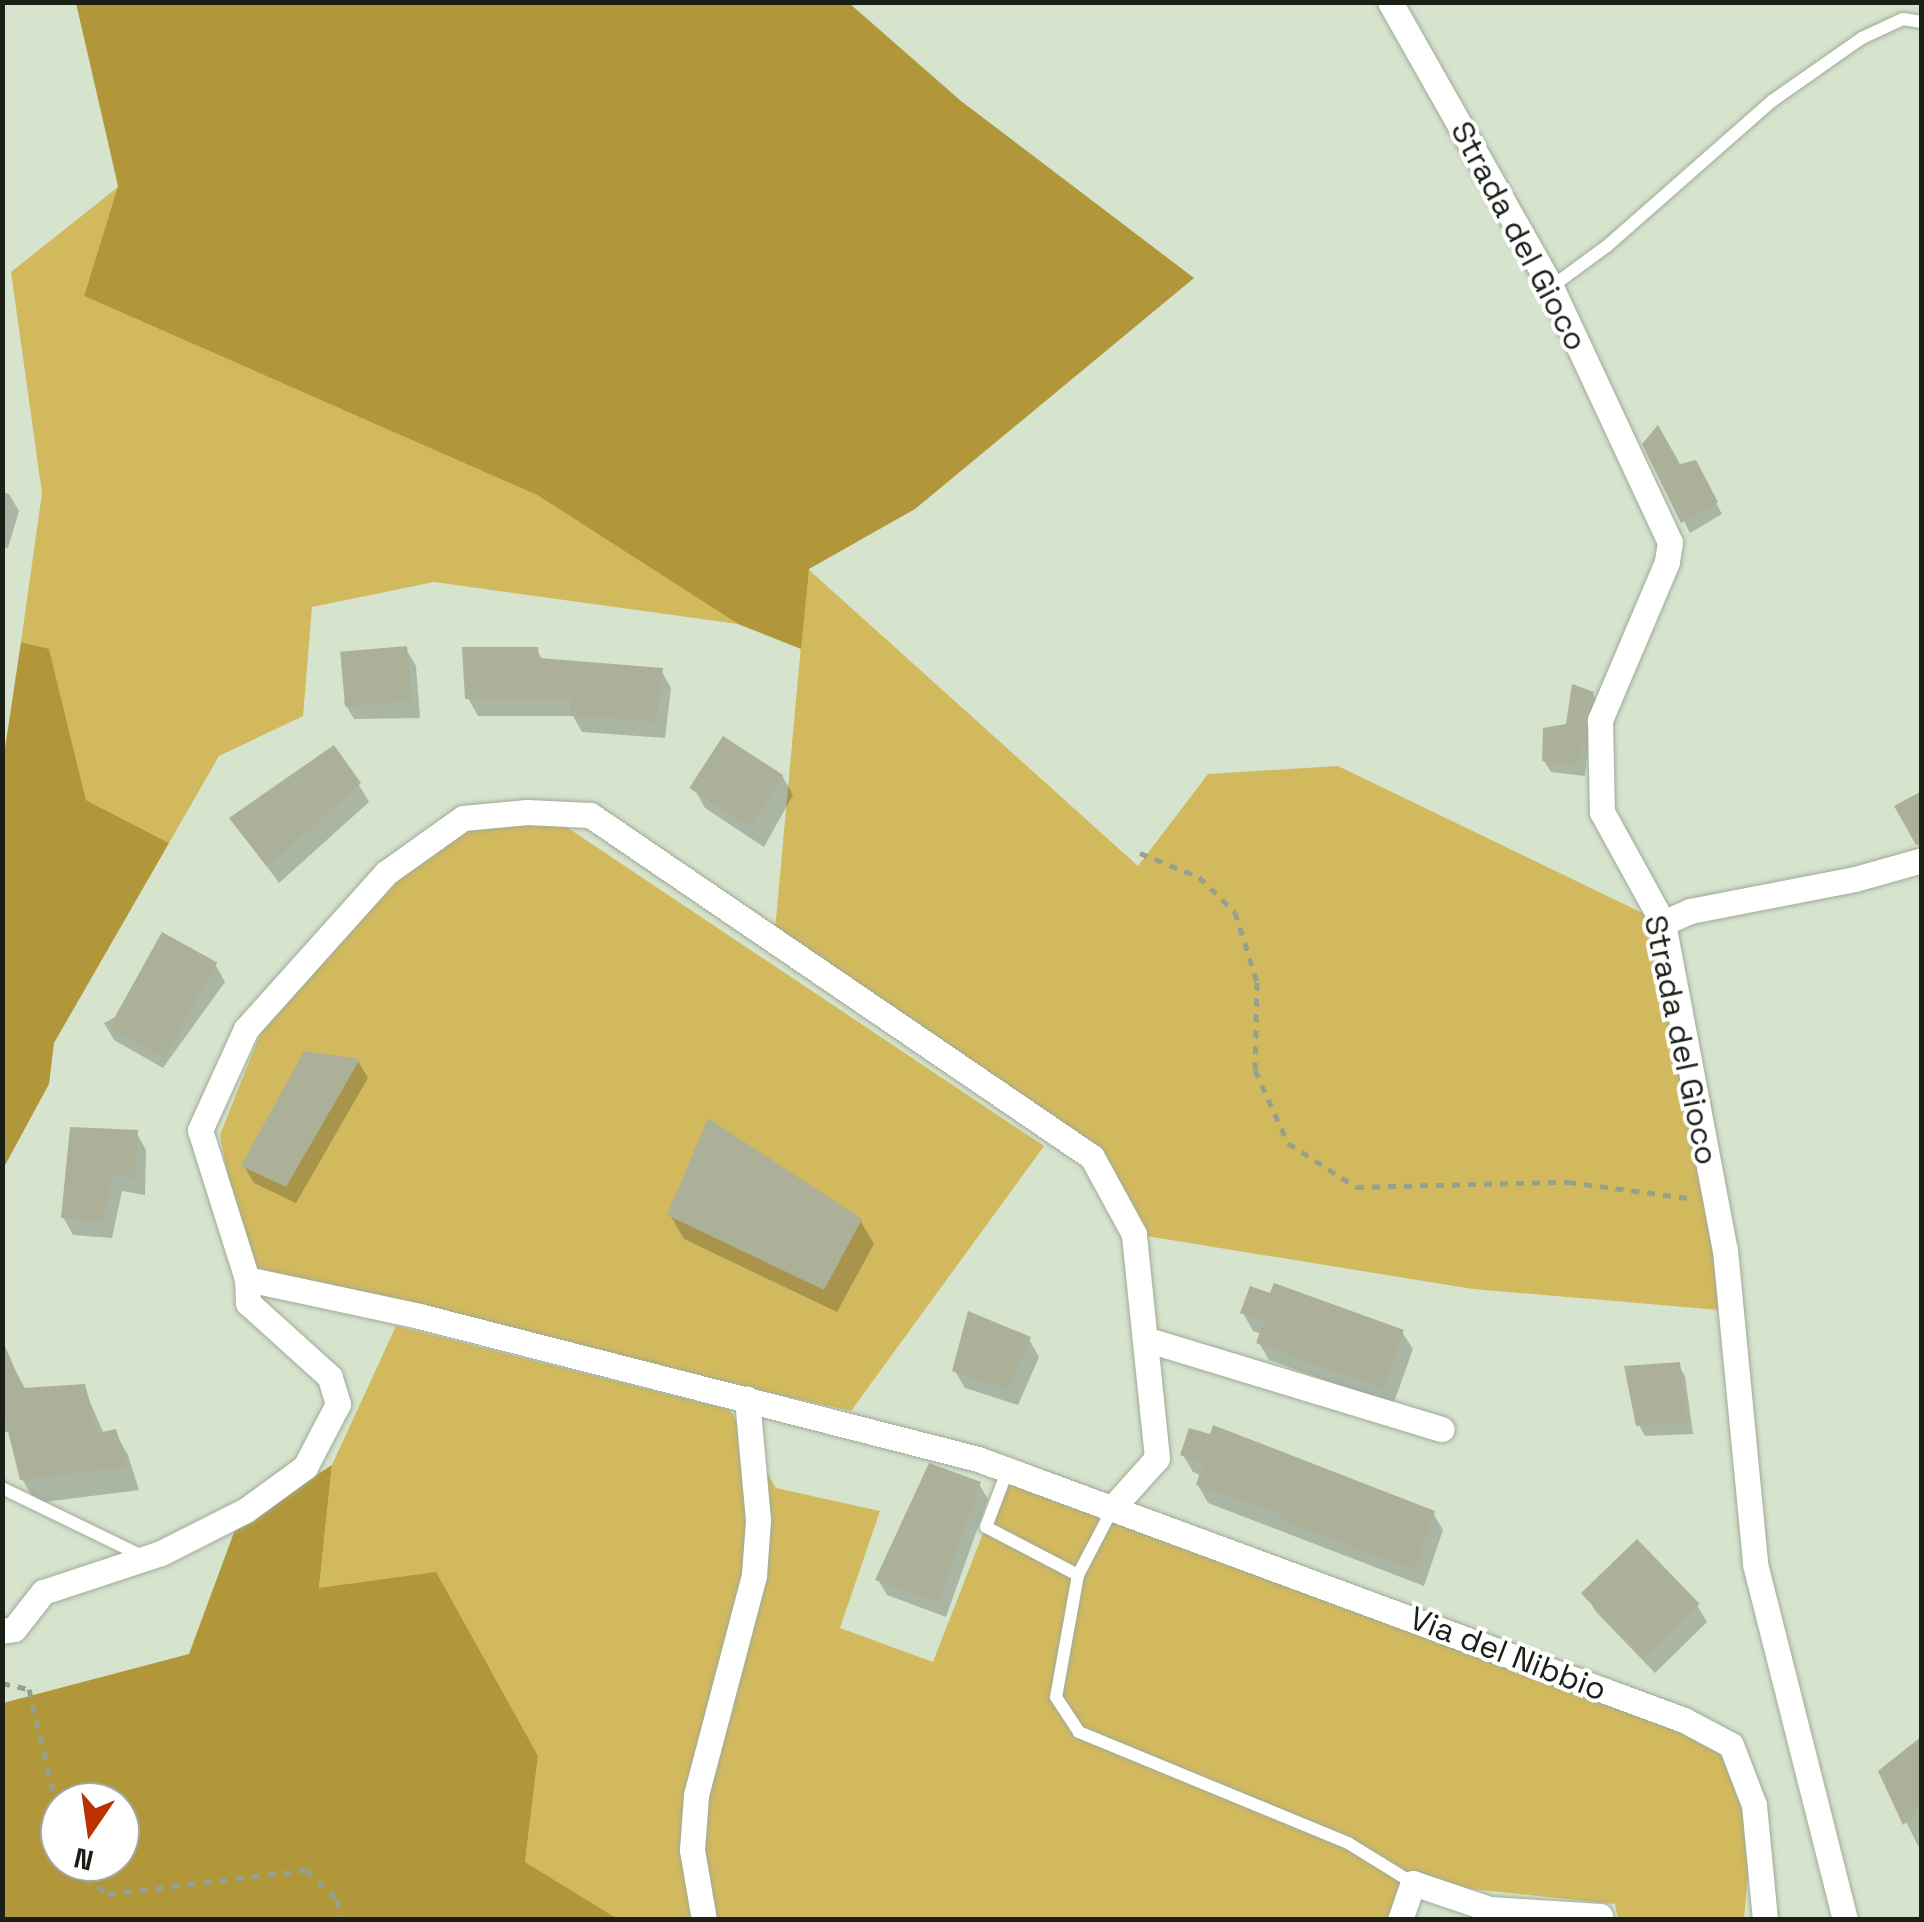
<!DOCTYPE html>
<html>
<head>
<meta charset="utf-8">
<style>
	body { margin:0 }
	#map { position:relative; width:1924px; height:1922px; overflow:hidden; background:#d6e3cd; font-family:"Space Grotesk",sans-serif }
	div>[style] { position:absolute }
	.green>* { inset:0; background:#d3b95e }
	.forest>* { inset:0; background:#b19739 }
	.shadow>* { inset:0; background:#0003 }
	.building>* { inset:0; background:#adb098; transform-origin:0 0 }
	.path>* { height:5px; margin-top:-2.5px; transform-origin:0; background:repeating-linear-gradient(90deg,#96a08f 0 8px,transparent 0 16px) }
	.roads { filter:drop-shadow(0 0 2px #9fab96) drop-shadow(0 0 2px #9fab96) }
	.lane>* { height:12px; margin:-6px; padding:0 6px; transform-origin:6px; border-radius:6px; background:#fff }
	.street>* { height:25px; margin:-12.5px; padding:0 12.5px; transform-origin:12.5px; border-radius:12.5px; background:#fff }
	span { translate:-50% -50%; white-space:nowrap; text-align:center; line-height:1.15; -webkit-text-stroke:8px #fff; paint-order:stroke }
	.street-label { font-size:32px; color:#1b2017 }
	.frame { position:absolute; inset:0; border:5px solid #1b2017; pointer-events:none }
	.north { position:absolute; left:40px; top:1782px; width:100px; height:100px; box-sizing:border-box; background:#fff; border:2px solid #a4a6a2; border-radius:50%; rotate:193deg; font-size:28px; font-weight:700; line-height:40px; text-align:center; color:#1b2017 }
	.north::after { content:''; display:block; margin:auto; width:35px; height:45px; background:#bb3200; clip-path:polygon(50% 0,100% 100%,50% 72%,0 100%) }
</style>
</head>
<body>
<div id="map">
	<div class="green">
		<i style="clip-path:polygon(118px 187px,84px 296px,537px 495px,738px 624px,434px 582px,312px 607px,303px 716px,219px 756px,169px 843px,86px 800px,49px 650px,21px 642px,42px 493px,11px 272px)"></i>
		<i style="clip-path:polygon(808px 569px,1138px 866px,1208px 774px,1338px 766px,1663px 923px,1731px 1311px,1473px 1289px,1134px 1234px,1092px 1157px,774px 941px)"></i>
		<i style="clip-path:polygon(452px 825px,565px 826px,1044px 1146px,851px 1411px,246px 1274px,220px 1135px,267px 1017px)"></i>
		<i style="clip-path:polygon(396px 1326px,730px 1410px,776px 1488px,880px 1511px,840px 1628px,933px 1662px,1008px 1469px,1731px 1745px,1754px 1805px,1744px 1919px,1618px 1919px,1615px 1904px,1414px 1883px,1400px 1920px,618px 1919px,525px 1862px,538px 1756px,319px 1589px,332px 1465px)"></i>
	</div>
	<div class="forest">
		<i style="clip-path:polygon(76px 3px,849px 3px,961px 101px,1194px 278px,915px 509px,809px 569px,801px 649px,738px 624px,537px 495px,84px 296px,118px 186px)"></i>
		<i style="clip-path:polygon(21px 642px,49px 649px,86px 800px,169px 843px,54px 1043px,49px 1084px,3px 1169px,2px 768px)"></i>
		<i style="clip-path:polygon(evenodd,332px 1465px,319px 1588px,436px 1572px,538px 1756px,525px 1862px,618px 1919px,3px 1920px,3px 1703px,189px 1654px,236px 1527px,332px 1465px,60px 1802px,120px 1802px,120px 1862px,60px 1862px,60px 1802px)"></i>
	</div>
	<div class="shadow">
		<i style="clip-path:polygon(1645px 445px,1679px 467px,1695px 463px,1722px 514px,1690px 533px)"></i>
		<i style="clip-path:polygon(2px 492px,9px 494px,19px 511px,8px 548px,2px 547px)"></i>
		<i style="clip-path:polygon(406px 649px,416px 666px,420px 718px,354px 719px,344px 702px)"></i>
		<i style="clip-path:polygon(537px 650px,543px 661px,661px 670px,671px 688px,665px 738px,582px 732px,573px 716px,478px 716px,468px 698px)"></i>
		<i style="clip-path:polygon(1593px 694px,1599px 705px,1590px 727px,1585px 776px,1551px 772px,1544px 761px)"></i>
		<i style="clip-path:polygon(783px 777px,793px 795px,764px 847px,705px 808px,695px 790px)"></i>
		<i style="clip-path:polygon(359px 785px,369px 802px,279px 883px,232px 819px)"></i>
		<i style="clip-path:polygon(215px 964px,225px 982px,163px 1068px,114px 1040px,104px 1023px)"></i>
		<i style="clip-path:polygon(358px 1061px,368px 1078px,296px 1203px,254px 1183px,244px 1166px)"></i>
		<i style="clip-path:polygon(136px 1132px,146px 1150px,145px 1195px,122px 1191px,112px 1238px,73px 1235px,63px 1217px)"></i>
		<i style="clip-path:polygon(670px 1215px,860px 1220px,874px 1244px,837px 1312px,684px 1239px)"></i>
		<i style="clip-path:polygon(1243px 1313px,1402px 1332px,1413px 1349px,1393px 1405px,1269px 1360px,1259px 1343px,1262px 1334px,1253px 1331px)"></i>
		<i style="clip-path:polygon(1029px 1339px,1039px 1357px,1018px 1405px,965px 1388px,955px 1371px)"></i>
		<i style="clip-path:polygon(10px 1361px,26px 1390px,83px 1386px,104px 1434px,115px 1432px,128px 1455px,139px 1490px,36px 1503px,22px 1479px,13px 1431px,2px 1433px,2px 1362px)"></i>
		<i style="clip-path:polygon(1678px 1365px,1685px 1376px,1693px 1434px,1645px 1436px,1639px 1425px)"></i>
		<i style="clip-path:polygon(1211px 1438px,1433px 1513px,1443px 1530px,1424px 1586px,1208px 1503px,1198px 1485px,1202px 1476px,1193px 1472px,1183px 1455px)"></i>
		<i style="clip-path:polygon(979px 1484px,988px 1499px,946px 1617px,887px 1595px,878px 1580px)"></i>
		<i style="clip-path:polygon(1586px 1595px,1697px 1605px,1707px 1622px,1655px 1673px,1596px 1612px)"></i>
		<i style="clip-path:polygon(1922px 1739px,1922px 1843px,1918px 1846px,1881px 1771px)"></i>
	</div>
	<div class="building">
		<i style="clip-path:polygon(1658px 425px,1680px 464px,1696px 460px,1718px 502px,1681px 523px,1642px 444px)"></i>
		<i style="left:407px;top:646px;width:55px;height:67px;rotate:85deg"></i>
		<i style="clip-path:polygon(462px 647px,538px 647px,539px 658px,663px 668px,656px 722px,569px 715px,571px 699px,465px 699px)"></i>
		<i style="clip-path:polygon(1572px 684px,1594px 692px,1585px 714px,1580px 765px,1542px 761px,1543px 728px,1566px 724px)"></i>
		<i style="left:723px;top:736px;width:72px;height:62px;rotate:33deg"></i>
		<i style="clip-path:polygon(334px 745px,361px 783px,267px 867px,229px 818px)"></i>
		<i style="clip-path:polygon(1922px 791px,1922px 844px,1916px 845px,1894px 806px)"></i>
		<i style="left:162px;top:932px;width:63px;height:109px;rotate:29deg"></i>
		<i style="clip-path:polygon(304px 1051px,360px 1059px,286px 1187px,241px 1166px)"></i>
		<i style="clip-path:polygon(708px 1118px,862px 1219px,824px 1290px,667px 1215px)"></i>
		<i style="clip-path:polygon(70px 1127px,138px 1130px,136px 1178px,113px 1175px,103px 1222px,61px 1218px)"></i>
		<i style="clip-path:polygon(1274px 1283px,1404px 1330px,1384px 1389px,1256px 1343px,1264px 1321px,1240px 1313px,1250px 1286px,1270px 1293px)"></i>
		<i style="clip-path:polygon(968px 1311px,1031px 1337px,1008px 1389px,952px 1371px)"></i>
		<i style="clip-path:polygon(2px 1339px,23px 1388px,85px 1384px,98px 1433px,116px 1429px,128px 1467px,20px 1480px,2px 1407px)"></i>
		<i style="clip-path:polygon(1680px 1362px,1688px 1423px,1636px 1426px,1624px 1366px)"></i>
		<i style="clip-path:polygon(1213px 1425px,1435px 1511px,1415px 1570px,1278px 1519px,1280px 1514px,1196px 1485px,1203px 1463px,1180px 1455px,1189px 1428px,1210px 1434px)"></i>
		<i style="clip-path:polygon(929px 1463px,981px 1482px,938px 1603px,875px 1580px)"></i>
		<i style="left:1637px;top:1539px;width:90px;height:78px;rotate:46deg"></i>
		<i style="clip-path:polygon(1922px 1736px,1922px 1809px,1903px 1825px,1878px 1771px)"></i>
	</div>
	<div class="path">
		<i style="left:1140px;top:853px;width:64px;rotate:22.1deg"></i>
		<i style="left:1199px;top:877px;width:50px;rotate:44.2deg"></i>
		<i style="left:1235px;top:912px;width:73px;rotate:72.6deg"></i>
		<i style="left:1257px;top:982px;width:88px;rotate:91.3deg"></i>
		<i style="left:1255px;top:1070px;width:80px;rotate:65.7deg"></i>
		<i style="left:1288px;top:1143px;width:81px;rotate:32.9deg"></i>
		<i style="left:1356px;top:1187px;width:212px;rotate:-1.4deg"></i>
		<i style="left:1568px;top:1182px;width:121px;rotate:7.6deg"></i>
		<i style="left:2px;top:1683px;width:28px;rotate:13deg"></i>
		<i style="left:29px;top:1689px;width:136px;rotate:76.8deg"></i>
		<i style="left:70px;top:1862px;width:7px;rotate:82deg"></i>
		<i style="left:71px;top:1869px;width:45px;rotate:34deg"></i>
		<i style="left:108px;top:1894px;width:199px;rotate:-6.9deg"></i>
		<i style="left:306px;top:1870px;width:42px;rotate:43.1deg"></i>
		<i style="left:337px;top:1899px;width:21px;rotate:82deg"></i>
	</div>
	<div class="roads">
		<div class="lane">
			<i style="left:1551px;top:287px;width:69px;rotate:-36.2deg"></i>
			<i style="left:1607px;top:246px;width:220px;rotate:-41.3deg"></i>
			<i style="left:1772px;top:101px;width:110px;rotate:-35deg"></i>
			<i style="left:1862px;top:38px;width:45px;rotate:-24.9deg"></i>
			<i style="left:1903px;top:19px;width:19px;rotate:9deg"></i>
			<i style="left:1008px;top:1469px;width:62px;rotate:110.8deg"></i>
			<i style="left:986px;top:1527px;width:104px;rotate:27.6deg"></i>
			<i style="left:2px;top:1488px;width:158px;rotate:25.9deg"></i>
			<i style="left:1113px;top:1508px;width:76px;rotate:117.6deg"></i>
			<i style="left:1078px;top:1575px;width:124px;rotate:100.2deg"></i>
			<i style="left:1056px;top:1697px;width:42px;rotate:56.7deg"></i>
			<i style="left:1079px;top:1732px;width:291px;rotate:22.4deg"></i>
			<i style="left:1348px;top:1843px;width:76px;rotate:31.6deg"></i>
		</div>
		<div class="street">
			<i style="left:1390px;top:2px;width:327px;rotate:60.5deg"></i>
			<i style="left:1551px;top:287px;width:281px;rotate:65deg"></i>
			<i style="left:1670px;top:542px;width:20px;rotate:99deg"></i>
			<i style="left:1667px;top:562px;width:172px;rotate:113deg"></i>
			<i style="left:1600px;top:720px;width:92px;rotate:88.8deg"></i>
			<i style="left:1602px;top:812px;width:127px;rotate:61.2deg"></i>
			<i style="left:1663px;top:923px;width:333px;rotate:79.3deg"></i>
			<i style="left:1725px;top:1250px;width:315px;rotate:84.5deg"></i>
			<i style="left:1755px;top:1564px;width:367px;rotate:75.8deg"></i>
			<i style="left:1663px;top:923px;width:30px;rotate:-24deg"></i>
			<i style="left:1690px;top:911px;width:168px;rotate:-11deg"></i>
			<i style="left:1855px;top:879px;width:70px;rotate:-15.8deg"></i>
			<i style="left:1145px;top:1339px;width:310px;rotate:16.9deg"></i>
			<i style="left:1114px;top:1506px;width:64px;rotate:-48.1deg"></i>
			<i style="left:1157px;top:1458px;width:225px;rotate:-95.9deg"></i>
			<i style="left:1134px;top:1234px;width:88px;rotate:-118.6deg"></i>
			<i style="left:1092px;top:1157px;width:607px;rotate:-145.73deg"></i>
			<i style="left:590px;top:815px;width:63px;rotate:-177.3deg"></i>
			<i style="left:527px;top:812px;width:64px;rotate:174.6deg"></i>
			<i style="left:463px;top:818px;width:95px;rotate:144.5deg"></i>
			<i style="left:386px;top:873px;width:210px;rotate:131.9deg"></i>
			<i style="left:246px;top:1029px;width:111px;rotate:114.5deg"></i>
			<i style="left:200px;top:1130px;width:156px;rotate:72.5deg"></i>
			<i style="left:247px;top:1279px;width:176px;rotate:12.1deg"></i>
			<i style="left:419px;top:1316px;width:577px;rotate:14.35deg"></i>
			<i style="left:978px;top:1459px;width:753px;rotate:20.29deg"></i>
			<i style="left:1684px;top:1720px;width:53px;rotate:28deg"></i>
			<i style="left:1731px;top:1745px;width:64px;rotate:69deg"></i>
			<i style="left:1754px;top:1805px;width:116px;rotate:84.5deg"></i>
			<i style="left:2px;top:1631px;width:12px;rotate:-9deg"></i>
			<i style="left:14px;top:1629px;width:47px;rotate:-51.9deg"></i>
			<i style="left:43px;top:1592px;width:124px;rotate:-18.3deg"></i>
			<i style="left:161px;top:1553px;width:95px;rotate:-26.8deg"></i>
			<i style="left:246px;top:1510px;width:73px;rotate:-36.1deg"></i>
			<i style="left:305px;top:1467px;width:71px;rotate:-62.4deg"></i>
			<i style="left:338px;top:1404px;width:28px;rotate:-107deg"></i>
			<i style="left:330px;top:1377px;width:110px;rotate:-137.9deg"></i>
			<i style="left:248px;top:1303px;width:24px;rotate:-92deg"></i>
			<i style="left:704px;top:1920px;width:71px;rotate:-99.7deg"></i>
			<i style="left:692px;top:1850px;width:55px;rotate:-85.8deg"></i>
			<i style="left:696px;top:1795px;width:228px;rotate:-75.2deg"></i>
			<i style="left:754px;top:1575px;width:55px;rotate:-85.8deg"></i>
			<i style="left:758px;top:1520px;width:122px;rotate:-95.2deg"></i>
			<i style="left:1400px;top:1920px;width:39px;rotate:-71deg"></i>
			<i style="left:1413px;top:1883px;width:81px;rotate:18.7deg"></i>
			<i style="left:1490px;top:1909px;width:110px;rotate:3.6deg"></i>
			<i style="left:1600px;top:1916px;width:4px;rotate:90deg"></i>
		</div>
	</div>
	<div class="street-label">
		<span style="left:1519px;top:236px;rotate:62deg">Strada del Gioco</span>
		<span style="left:1681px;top:1040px;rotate:78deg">Strada del Gioco</span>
		<span style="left:1508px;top:1654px;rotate:21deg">Via del Nibbio</span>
	</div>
	<div class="frame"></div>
	<div class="north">N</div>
</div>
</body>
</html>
